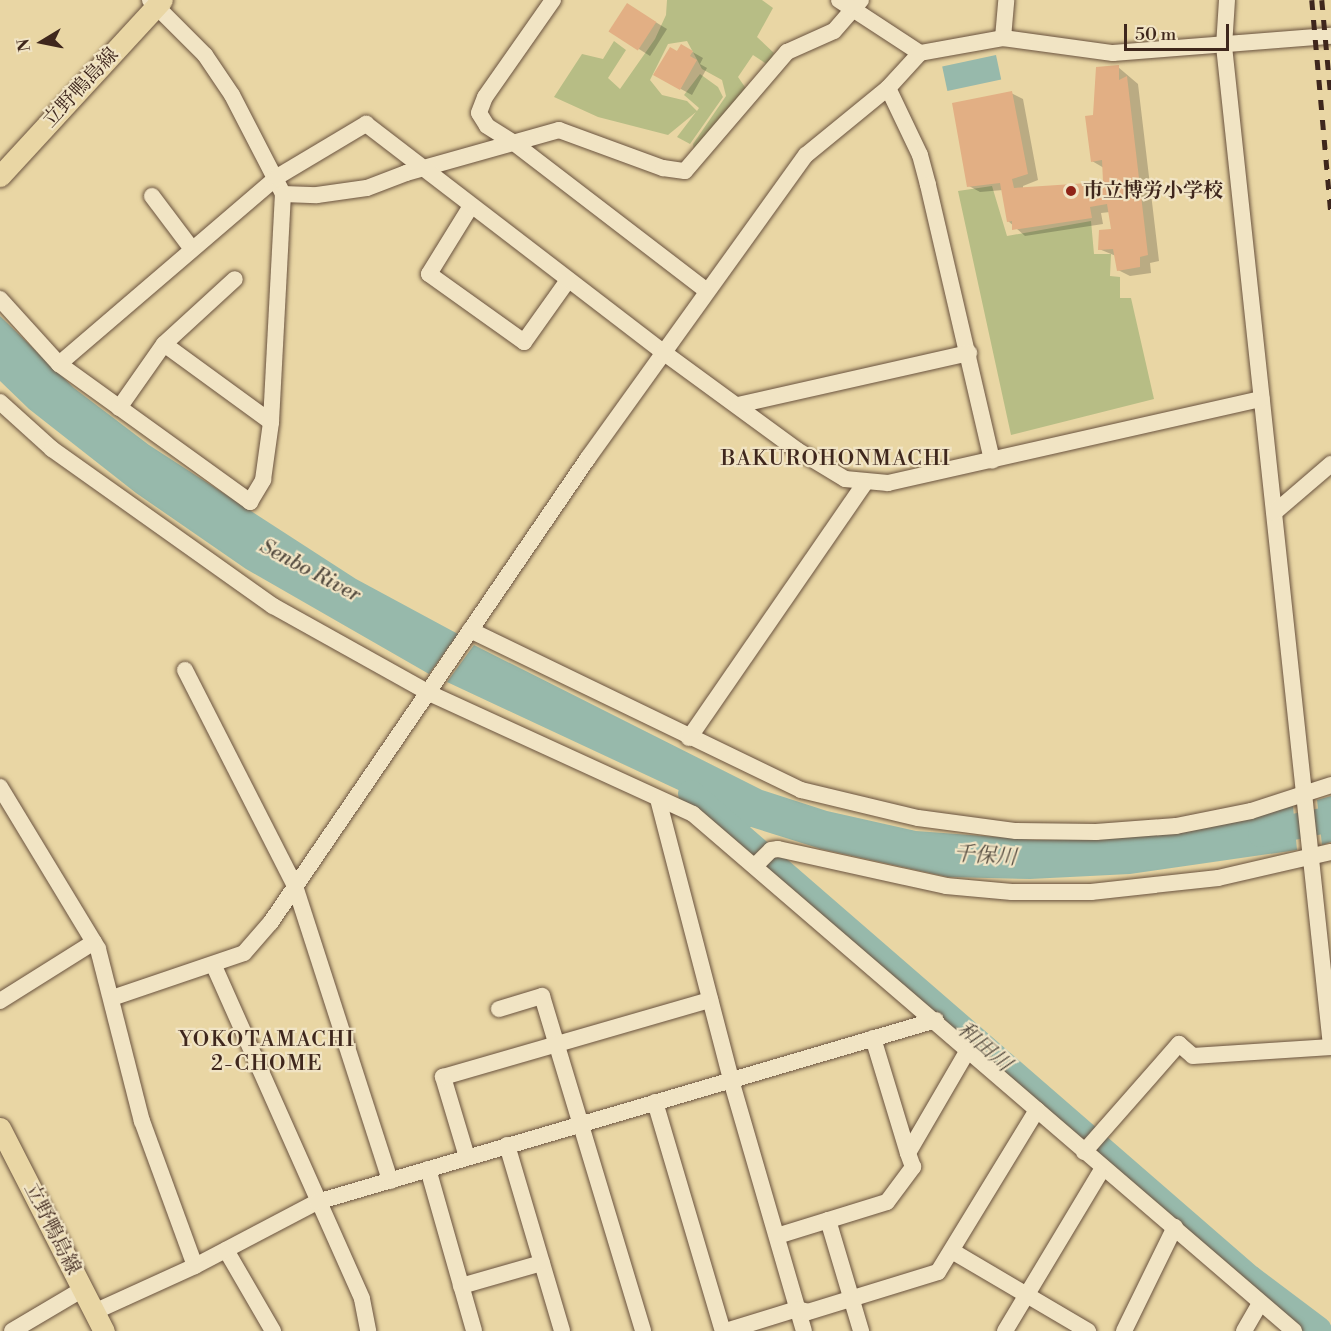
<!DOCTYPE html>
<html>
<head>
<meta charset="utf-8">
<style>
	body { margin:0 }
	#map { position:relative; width:1331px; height:1331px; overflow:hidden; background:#e9d6a4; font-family:"Libre Bodoni","Noto Serif JP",serif }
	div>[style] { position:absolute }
	.green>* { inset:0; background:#b7bd85 }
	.water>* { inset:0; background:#97b9ab; transform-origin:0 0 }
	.shadow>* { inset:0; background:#0003 }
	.river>* { height:26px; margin:-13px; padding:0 13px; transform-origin:13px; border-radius:13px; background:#97b9ab }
	.building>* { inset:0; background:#e2af84; transform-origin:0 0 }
	.roads { filter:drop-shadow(0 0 2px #6a533f) drop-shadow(0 0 2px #6a533f) }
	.minor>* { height:16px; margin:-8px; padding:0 8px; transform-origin:8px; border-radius:8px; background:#f1e4c4 }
	.major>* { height:21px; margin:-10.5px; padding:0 10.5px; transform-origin:10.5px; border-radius:10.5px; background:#e9d6a4 }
	.rail>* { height:4.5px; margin-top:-2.25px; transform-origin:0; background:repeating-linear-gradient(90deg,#3f271d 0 10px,transparent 0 20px) }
	.dots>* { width:16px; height:16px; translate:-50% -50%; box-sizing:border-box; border:3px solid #f1e4c4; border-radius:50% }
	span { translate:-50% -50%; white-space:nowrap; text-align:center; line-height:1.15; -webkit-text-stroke:4.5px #f1e4c4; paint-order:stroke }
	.street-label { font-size:20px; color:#3f271d }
	.poi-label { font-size:20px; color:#3f271d; font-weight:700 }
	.left { translate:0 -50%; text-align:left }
	.neighbourhood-label { font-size:21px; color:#3f271d; letter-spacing:1.5px }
	.water-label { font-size:21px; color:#554c40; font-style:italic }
	.north { position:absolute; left:12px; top:12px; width:60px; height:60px; -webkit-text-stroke:4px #f1e4c4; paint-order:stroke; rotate:260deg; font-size:16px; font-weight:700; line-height:24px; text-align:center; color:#3f271d }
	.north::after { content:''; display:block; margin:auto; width:21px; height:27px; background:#3f271d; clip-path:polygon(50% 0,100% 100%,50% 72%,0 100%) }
	.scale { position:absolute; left:1124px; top:24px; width:105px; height:27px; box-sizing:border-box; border:3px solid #3f271d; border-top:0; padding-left:8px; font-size:18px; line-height:21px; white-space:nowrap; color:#3f271d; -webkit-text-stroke:4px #f1e4c4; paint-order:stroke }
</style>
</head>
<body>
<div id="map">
	<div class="green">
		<i style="clip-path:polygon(667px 0,762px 0,773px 8px,757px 37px,774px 53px,768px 65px,753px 55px,738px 77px,747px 90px,694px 150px,693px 144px,726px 96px,722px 80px,702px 69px,687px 41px,668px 44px,650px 80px,662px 95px,687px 101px,697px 111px,699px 108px,684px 95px,700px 74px,718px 87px,723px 97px,690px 144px,677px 137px,696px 112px,668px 135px,598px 117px,554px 97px,582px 54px,603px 59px,614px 41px,626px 50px,608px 78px,620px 89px,655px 39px,666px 15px)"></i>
		<i style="clip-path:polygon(992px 186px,1007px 236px,1091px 221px,1094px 254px,1111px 254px,1110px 276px,1120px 277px,1120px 298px,1131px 298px,1154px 399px,1011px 435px,958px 191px)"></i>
	</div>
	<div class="water">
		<i style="left:996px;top:55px;width:25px;height:55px;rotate:78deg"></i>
		<i style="clip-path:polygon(0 316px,74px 388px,149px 445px,356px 579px,458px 634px,429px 674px,246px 569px,136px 493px,29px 409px,0 381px)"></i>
		<i style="clip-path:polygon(474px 645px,762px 790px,827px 811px,916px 831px,1037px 840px,1095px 838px,1227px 821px,1293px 806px,1297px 850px,1130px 874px,1030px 879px,948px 877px,821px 849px,751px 827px,741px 830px,686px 800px,687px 794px,447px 682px)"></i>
		<i style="clip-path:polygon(1331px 796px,1331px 842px,1322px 845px,1317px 800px)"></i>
	</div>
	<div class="shadow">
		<i style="clip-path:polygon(639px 12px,667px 29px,650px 56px,639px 49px)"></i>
		<i style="clip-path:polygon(682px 46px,703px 58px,700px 64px,707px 68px,692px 95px,655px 75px)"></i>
		<i style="clip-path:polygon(1118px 67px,1138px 84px,1159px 261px,1150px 263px,1151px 273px,1130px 276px,1118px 270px,1116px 256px,1099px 249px,1113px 230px,1110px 212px,1101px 213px,1103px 224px,1025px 236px,1008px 221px,1003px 190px,980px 192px,969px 186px,1011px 93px,1023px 99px,1038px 180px,1023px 186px,1023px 189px,1105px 183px,1104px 168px,1092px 161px,1095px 116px)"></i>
	</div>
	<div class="river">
		<i style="left:691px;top:793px;width:740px;rotate:40.95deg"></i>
		<i style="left:1250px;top:1278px;width:86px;rotate:37deg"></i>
		<i style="left:1261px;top:834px;width:72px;rotate:-12.1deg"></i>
	</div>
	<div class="building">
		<i style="left:627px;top:3px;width:35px;height:34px;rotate:33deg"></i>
		<i style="clip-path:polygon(681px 44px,693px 51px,690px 56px,697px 60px,680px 90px,653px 75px,670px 47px,677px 51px)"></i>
		<i style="clip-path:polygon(1119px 65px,1119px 80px,1127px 76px,1148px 255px,1140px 257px,1140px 267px,1117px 271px,1113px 249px,1098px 250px,1099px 230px,1111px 229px,1107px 204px,1090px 207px,1092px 218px,1012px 230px,1012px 221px,1007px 222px,1000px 183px,967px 187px,952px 103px,1012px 91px,1028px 174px,1012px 179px,1014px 188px,1103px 182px,1102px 160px,1091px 162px,1085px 116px,1093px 115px,1096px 67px)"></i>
	</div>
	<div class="roads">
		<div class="minor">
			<i style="left:150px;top:0;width:78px;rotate:45deg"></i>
			<i style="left:205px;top:55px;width:48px;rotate:56deg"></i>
			<i style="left:232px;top:95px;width:111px;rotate:62.7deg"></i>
			<i style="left:283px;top:194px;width:34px;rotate:2deg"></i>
			<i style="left:317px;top:195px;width:50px;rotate:-8deg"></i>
			<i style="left:367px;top:188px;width:42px;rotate:-21deg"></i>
			<i style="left:406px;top:173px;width:159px;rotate:-15.7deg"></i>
			<i style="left:559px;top:130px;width:111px;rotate:20.1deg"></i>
			<i style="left:663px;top:168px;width:22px;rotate:8deg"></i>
			<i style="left:685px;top:171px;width:157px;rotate:-49.4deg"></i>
			<i style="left:787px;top:52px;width:51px;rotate:-24.1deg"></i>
			<i style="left:834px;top:31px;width:41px;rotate:-48.9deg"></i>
			<i style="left:553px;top:0;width:118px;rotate:125deg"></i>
			<i style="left:485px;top:97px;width:17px;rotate:111deg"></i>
			<i style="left:479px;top:113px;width:15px;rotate:58deg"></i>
			<i style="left:487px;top:126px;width:32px;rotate:32deg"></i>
			<i style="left:514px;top:143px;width:243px;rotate:37.5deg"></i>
			<i style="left:839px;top:0;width:97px;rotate:33.2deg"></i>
			<i style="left:1227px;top:0;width:46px;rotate:93.7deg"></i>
			<i style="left:1224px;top:46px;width:1005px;rotate:83.89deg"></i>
			<i style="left:1003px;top:38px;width:38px;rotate:-85deg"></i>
			<i style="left:888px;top:88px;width:74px;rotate:64.5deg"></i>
			<i style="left:920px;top:155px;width:31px;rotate:75deg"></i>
			<i style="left:928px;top:185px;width:283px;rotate:76.9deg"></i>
			<i style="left:152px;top:196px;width:66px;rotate:53deg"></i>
			<i style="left:471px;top:206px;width:80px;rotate:121.7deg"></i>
			<i style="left:429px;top:274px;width:117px;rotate:35.6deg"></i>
			<i style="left:524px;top:342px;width:76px;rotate:-54.6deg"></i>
			<i style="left:0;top:299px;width:88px;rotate:47.8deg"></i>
			<i style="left:59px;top:364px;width:236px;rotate:35.8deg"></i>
			<i style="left:250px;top:502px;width:26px;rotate:-59deg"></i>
			<i style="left:263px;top:480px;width:59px;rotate:-82.1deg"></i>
			<i style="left:271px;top:422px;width:132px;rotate:-143.9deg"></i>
			<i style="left:59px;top:364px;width:287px;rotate:-40.6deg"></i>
			<i style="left:277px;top:177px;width:104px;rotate:-30.8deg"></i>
			<i style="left:366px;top:124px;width:374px;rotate:37.5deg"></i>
			<i style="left:663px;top:352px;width:166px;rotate:36.2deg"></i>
			<i style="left:797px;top:450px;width:56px;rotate:31.1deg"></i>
			<i style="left:845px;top:479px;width:43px;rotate:5.3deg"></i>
			<i style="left:888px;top:483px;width:383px;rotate:-12.7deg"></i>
			<i style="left:0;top:402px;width:70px;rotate:42.1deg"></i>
			<i style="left:52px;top:449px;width:271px;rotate:35.4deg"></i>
			<i style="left:273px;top:606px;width:179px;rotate:29.1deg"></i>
			<i style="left:429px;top:693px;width:290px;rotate:24.6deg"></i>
			<i style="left:693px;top:814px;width:793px;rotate:40.7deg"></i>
			<i style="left:738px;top:405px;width:237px;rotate:-12.7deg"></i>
			<i style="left:119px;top:408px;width:78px;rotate:-54.9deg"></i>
			<i style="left:164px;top:344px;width:96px;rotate:-42.5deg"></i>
			<i style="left:271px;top:422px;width:228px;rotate:-87deg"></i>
			<i style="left:1275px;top:512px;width:74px;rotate:-40.6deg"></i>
			<i style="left:470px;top:630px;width:368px;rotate:25.8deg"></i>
			<i style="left:801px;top:790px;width:120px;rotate:13.5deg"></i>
			<i style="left:918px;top:818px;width:99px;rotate:7.6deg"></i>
			<i style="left:1016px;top:831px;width:80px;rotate:0.7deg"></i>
			<i style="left:1096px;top:832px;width:80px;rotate:-4.3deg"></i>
			<i style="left:1176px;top:826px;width:76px;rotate:-11.3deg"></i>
			<i style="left:1251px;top:811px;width:84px;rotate:-18deg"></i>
			<i style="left:185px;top:670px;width:242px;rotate:63deg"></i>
			<i style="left:295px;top:886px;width:310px;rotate:72.1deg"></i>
			<i style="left:689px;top:738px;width:308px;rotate:-55.4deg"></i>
			<i style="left:0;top:787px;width:189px;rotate:58.8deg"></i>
			<i style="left:98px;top:949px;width:178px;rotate:75.7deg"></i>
			<i style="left:142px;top:1121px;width:154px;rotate:69.9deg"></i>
			<i style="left:658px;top:799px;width:290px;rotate:75.4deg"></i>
			<i style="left:731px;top:1080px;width:261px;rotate:73.8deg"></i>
			<i style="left:756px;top:865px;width:21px;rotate:-45deg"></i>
			<i style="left:771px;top:850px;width:7px;rotate:-8deg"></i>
			<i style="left:778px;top:849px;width:172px;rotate:12.4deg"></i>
			<i style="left:946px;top:886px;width:66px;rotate:5.2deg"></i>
			<i style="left:1012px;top:892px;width:79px"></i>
			<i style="left:1091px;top:892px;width:128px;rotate:-6.3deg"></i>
			<i style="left:1218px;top:878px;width:116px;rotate:-13deg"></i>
			<i style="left:214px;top:966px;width:364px;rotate:66deg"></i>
			<i style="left:362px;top:1299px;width:33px;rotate:79deg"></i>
			<i style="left:112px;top:998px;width:139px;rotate:-18.8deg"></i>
			<i style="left:244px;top:953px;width:41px;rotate:-48.9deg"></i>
			<i style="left:271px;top:922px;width:562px;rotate:-55.66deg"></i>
			<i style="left:588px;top:458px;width:373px;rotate:-54.3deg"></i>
			<i style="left:806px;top:155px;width:106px;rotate:-39.3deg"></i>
			<i style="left:888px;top:88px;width:47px;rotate:-47.6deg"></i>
			<i style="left:920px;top:53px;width:84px;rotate:-10.2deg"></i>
			<i style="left:1003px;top:38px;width:111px;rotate:7.8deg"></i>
			<i style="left:1113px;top:53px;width:219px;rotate:-4.5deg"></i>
			<i style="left:0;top:1001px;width:111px;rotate:-32.1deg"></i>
			<i style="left:499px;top:1009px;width:45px;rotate:-16.8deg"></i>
			<i style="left:542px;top:996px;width:350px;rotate:73.2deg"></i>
			<i style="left:873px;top:1038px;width:120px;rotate:73.1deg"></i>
			<i style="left:655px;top:1102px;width:239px;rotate:73.5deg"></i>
			<i style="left:507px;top:1145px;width:194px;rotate:73.5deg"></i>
			<i style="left:1084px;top:1152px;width:144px;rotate:-48.7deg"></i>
			<i style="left:1179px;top:1044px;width:18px;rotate:41deg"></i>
			<i style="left:1193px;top:1056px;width:138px;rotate:-3.7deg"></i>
			<i style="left:467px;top:1157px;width:84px;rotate:-106.7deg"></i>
			<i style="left:443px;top:1077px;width:278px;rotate:-16.1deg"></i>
			<i style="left:428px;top:1169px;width:168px;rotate:74.1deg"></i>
			<i style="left:828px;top:1220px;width:116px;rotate:73.4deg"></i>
			<i style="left:777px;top:1236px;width:115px;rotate:-17.2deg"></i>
			<i style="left:887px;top:1202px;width:44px;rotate:-53.4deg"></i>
			<i style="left:913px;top:1167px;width:15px;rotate:-110deg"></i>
			<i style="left:908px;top:1153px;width:119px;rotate:-59.8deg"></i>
			<i style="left:226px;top:1250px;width:94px;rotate:59.9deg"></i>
			<i style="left:952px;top:1251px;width:158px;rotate:30.5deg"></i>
			<i style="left:461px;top:1286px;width:84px;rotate:-15.9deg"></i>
			<i style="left:94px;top:1312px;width:111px;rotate:-24.5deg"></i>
			<i style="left:195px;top:1266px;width:138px;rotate:-27.7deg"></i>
			<i style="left:317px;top:1202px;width:645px;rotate:-16.38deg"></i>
			<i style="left:12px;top:1331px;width:82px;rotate:-30.6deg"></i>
			<i style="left:726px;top:1331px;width:74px;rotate:-17.2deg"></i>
			<i style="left:797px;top:1309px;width:11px;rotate:15deg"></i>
			<i style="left:808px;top:1312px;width:136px;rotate:-17.1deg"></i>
			<i style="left:938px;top:1272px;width:190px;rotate:-58.6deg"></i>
			<i style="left:1005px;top:1331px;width:190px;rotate:-59deg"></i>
			<i style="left:1124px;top:1331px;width:116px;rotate:-63.9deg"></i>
			<i style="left:1244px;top:1331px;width:32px;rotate:-60deg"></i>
		</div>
		<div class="major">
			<i style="left:0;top:176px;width:239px;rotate:-47.4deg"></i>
			<i style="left:0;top:1128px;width:228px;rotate:62.9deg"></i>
		</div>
	</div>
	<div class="rail">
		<i style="left:1312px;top:0;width:212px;rotate:84.9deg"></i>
		<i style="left:1322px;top:0;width:97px;rotate:84.7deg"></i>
	</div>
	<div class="dots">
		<i style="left:1071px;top:191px;background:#8f2418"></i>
	</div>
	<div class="street-label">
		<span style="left:81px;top:88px;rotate:-47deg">立野鴨島線</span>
		<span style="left:52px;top:1229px;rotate:63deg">立野鴨島線</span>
	</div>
	<div class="poi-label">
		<span class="left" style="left:1083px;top:191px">市立博労小学校</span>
	</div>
	<div class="neighbourhood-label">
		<span style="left:836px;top:459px">BAKUROHONMACHI</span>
		<span style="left:267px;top:1052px">YOKOTAMACHI<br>2-CHOME</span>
	</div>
	<div class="water-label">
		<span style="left:310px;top:571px;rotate:28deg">Senbo River</span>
		<span style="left:985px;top:856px;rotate:4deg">千保川</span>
		<span style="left:984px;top:1047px;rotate:41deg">和田川</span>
	</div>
	<div class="north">N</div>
	<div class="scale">50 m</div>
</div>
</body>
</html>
